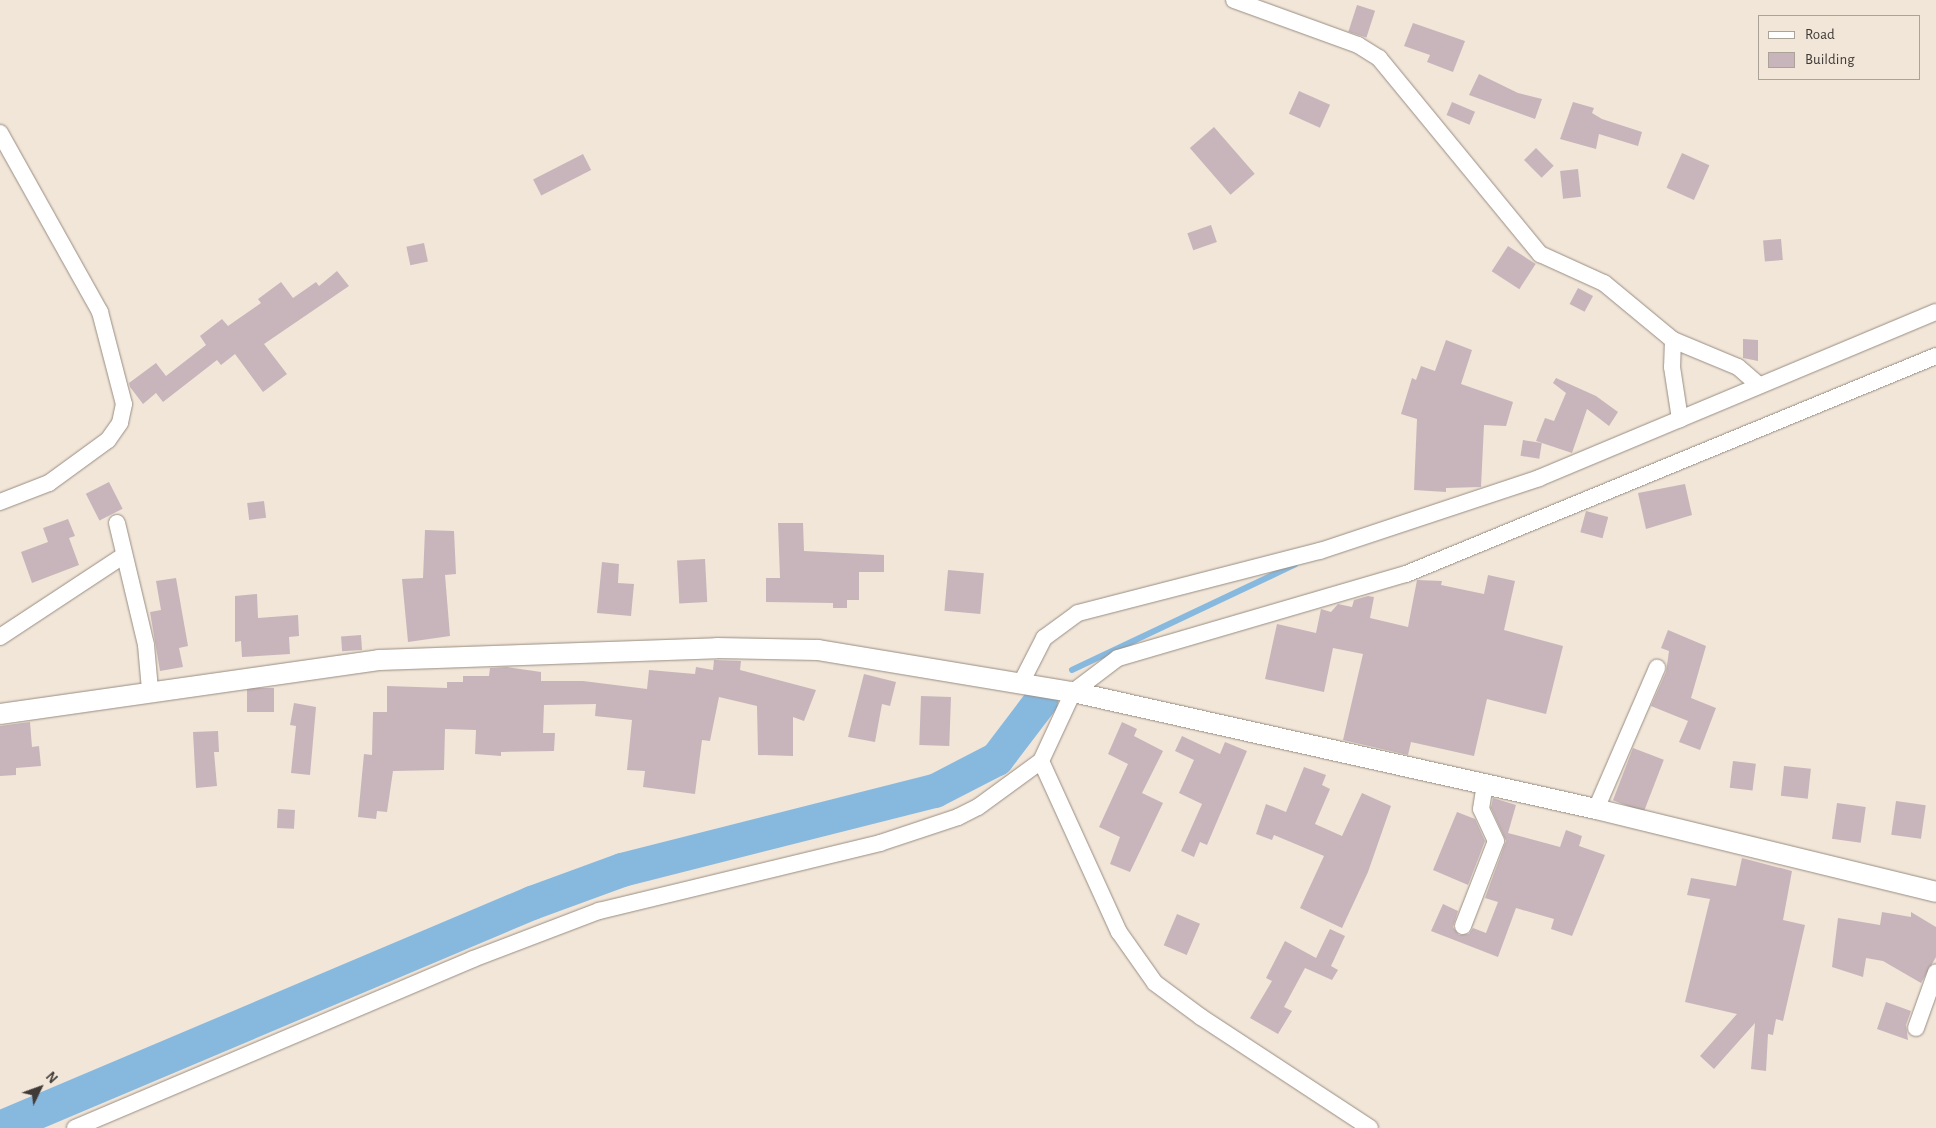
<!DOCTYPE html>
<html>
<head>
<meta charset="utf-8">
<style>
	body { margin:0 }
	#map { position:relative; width:1936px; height:1128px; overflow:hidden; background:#f2e6d9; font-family:"Alegreya Sans",sans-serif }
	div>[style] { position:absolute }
	.stream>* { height:5.5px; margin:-2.75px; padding:0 2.75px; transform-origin:2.75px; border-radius:2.75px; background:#87b9df }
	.river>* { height:34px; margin:-17px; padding:0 17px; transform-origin:17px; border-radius:17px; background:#87b9df }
	.building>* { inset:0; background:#c7b5bb; transform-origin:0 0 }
	.roads { filter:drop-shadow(0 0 1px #988d81) drop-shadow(0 0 1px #988d81) }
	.minor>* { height:16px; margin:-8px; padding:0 8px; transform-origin:8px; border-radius:8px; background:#fff }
	.tertiary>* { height:20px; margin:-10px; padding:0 10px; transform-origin:10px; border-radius:10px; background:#fff }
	span { translate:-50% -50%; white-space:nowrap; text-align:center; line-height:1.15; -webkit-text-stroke:4px #f2e6d9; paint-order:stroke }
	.legend { position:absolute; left:1758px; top:15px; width:162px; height:65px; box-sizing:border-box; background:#f2e6d9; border:1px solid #aba298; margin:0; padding:6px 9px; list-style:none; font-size:15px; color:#403b36 }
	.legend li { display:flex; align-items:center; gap:10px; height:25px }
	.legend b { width:25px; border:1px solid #aba298 }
	.north { position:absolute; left:15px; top:1063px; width:50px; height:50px; -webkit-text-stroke:4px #f2e6d9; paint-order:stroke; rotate:48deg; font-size:14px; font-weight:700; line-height:20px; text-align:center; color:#403b36 }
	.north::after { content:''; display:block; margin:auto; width:18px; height:22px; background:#403b36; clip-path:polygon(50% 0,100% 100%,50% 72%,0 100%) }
</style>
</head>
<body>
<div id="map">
	<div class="stream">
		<i style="left:1072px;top:670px;width:246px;rotate:-25.3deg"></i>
	</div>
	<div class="river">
		<i style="left:0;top:1128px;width:578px;rotate:-22.93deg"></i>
		<i style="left:532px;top:903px;width:96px;rotate:-20.1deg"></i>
		<i style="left:622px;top:870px;width:323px;rotate:-14.2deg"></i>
		<i style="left:935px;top:791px;width:70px;rotate:-27.3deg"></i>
		<i style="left:997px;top:759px;width:73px;rotate:-52.8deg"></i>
	</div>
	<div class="building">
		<i style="left:1357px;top:5px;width:19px;height:28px;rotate:18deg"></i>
		<i style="clip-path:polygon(1413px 23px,1465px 41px,1453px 72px,1427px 62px,1430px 55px,1404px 46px)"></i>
		<i style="clip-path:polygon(1479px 74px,1518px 93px,1542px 99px,1535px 119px,1469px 95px)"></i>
		<i style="left:1299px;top:91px;width:34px;height:25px;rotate:24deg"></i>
		<i style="left:1452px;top:102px;width:25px;height:14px;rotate:23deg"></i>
		<i style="clip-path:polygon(1573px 102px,1594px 108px,1592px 113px,1602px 119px,1642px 132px,1638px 146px,1599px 134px,1596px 149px,1560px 139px)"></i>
		<i style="left:1214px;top:127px;width:62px;height:32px;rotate:49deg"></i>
		<i style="left:1536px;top:148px;width:25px;height:17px;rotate:45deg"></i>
		<i style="left:1682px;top:153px;width:30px;height:38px;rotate:24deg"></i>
		<i style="left:583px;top:154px;width:18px;height:56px;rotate:63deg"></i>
		<i style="left:1578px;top:169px;width:28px;height:18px;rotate:84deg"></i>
		<i style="left:1211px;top:225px;width:18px;height:25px;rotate:71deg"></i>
		<i style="left:1781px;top:239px;width:21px;height:18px;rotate:85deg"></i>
		<i style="left:424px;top:243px;width:19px;height:18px;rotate:78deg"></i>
		<i style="left:1508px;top:246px;width:33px;height:30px;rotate:33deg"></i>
		<i style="clip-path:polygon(337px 271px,349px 286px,264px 344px,287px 374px,263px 392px,235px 354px,221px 365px,217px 360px,163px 402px,156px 393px,143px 404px,130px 387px,129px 383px,156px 363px,166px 376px,206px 345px,200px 336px,222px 319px,228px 326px,261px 303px,258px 299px,281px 282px,293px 298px,316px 282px,319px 286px)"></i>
		<i style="left:1578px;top:288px;width:17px;height:18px;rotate:28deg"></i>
		<i style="clip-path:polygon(1743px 339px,1758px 340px,1758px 361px,1743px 358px)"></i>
		<i style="clip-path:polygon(1446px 340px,1472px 350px,1461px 384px,1513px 402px,1506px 426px,1484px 425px,1481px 487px,1446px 488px,1446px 492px,1414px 490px,1417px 419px,1401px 414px,1412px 378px,1416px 380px,1421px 366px,1435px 371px)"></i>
		<i style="clip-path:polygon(1556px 378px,1596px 396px,1618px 412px,1609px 426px,1587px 409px,1572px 453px,1536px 441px,1545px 418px,1554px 421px,1566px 393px,1553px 383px)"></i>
		<i style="left:1523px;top:440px;width:19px;height:16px;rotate:9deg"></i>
		<i style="left:109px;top:482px;width:30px;height:26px;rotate:63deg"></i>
		<i style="clip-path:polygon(1685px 484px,1692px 515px,1646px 529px,1638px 493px)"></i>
		<i style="left:264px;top:501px;width:17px;height:17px;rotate:83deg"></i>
		<i style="left:1586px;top:511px;width:23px;height:22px;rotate:15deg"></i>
		<i style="clip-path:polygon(68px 519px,75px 536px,69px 538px,79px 565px,32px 583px,21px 552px,48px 542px,43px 528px)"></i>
		<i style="clip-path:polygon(778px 523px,803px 523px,804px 551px,884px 555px,884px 572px,859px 572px,859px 600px,847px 600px,847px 608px,833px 608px,833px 603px,766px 602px,766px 578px,780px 578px)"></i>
		<i style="clip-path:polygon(425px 530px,454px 531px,456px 574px,445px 575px,450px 636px,408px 642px,402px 579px,423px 578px)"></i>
		<i style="left:705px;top:559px;width:43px;height:28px;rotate:87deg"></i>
		<i style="clip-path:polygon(602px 562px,619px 564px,618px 583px,634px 584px,631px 616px,597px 613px)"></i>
		<i style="left:948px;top:570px;width:36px;height:41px;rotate:5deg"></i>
		<i style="clip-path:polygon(1488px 575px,1515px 581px,1504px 630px,1563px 646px,1546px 714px,1487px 699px,1474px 756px,1411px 742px,1408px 755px,1343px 740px,1363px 654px,1333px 648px,1324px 692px,1265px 679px,1277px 624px,1316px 633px,1321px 609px,1331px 612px,1338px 604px,1352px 607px,1354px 600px,1368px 596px,1374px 597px,1370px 618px,1408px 627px,1417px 580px,1442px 581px,1441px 585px,1484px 594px)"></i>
		<i style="clip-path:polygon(176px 578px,188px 646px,179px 648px,183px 667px,160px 671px,150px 612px,161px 610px,156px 581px)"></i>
		<i style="clip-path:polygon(257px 594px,258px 618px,298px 615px,299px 636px,289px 637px,290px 654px,242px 657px,241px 641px,235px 642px,235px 596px)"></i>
		<i style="clip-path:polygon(1668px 630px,1706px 646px,1691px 698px,1716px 708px,1700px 750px,1679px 742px,1688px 721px,1651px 706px,1666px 672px,1669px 651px,1661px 648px)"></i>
		<i style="left:361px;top:635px;width:15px;height:20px;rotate:86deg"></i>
		<i style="clip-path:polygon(714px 660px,741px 661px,740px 670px,816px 690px,804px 721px,793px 717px,793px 756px,758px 755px,757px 706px,719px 697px,710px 741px,702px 740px,695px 794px,643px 787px,645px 771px,627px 770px,632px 720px,595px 716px,596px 704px,544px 705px,543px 733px,555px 733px,554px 751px,501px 752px,501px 756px,475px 754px,476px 730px,445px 729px,444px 770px,393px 771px,387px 812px,377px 811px,376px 819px,358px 817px,364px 754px,372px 755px,373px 712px,387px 712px,387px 686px,447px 688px,447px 682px,463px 682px,463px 676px,489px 676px,490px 668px,507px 667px,541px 672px,541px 681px,583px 681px,647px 689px,649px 670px,695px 674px,696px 667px,713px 670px)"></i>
		<i style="clip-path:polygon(864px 674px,896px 682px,890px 706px,882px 704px,875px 742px,848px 737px)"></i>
		<i style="left:274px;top:688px;width:24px;height:27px;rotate:90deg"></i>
		<i style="left:921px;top:696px;width:30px;height:49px;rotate:2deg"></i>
		<i style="clip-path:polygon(294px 703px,316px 707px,310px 775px,291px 773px,296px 726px,290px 725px)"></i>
		<i style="clip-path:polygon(30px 722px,32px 747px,39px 746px,41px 766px,16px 768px,16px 775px,0 776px,0 726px)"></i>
		<i style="clip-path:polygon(1122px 722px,1137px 729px,1134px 736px,1163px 751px,1142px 793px,1163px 803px,1130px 872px,1110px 864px,1120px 837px,1099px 827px,1128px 764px,1108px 754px)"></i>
		<i style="clip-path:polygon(218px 731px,219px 752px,214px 752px,217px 786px,196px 788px,193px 732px)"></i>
		<i style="clip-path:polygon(1182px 736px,1220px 754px,1225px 742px,1247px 751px,1207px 845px,1200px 842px,1194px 857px,1181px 851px,1202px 804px,1179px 793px,1194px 760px,1175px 751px)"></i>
		<i style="left:1633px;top:748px;width:33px;height:56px;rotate:21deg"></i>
		<i style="left:1733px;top:761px;width:23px;height:27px;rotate:7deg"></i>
		<i style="left:1784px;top:766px;width:27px;height:30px;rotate:6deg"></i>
		<i style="clip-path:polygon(1304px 767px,1326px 775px,1322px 785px,1330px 789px,1315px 824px,1342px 836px,1362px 793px,1391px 806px,1368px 872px,1342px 928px,1300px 908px,1324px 856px,1274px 835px,1272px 840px,1256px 834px,1266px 804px,1286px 812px)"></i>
		<i style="clip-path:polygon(1493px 798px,1516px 805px,1508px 833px,1560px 847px,1566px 830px,1582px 836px,1579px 846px,1605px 855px,1572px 936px,1551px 929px,1554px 919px,1516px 908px,1498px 957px,1431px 931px,1443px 904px,1458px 911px,1453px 927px,1459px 935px,1469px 934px,1473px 928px,1486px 933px,1498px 902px,1485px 898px,1506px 841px,1491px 808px)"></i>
		<i style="left:1896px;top:801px;width:30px;height:34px;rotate:8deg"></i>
		<i style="left:1837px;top:803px;width:29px;height:36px;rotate:8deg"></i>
		<i style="left:278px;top:809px;width:17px;height:19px;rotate:3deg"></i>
		<i style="clip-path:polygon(1457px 812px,1475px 819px,1485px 841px,1468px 885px,1433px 870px)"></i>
		<i style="clip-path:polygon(1742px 858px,1792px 871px,1783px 920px,1805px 925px,1783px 1021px,1776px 1019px,1773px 1035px,1768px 1034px,1766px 1071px,1751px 1069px,1755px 1023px,1714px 1069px,1700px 1056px,1737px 1014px,1685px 1002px,1710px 899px,1687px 895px,1691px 878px,1736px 886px)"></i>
		<i style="clip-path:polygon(1882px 912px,1911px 917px,1911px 912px,1936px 927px,1936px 957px,1921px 983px,1883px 961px,1866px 958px,1863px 977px,1832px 967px,1838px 918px,1880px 925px)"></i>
		<i style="left:1177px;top:914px;width:25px;height:34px;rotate:23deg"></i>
		<i style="clip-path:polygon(1330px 929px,1345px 936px,1331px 966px,1338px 970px,1332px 980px,1305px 968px,1284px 1007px,1292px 1011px,1278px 1034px,1250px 1018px,1272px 981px,1266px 978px,1285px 941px,1316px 958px)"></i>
		<i style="clip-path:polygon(1886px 1002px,1911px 1011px,1906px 1025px,1908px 1040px,1877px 1029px)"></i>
	</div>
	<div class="roads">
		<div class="minor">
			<i style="left:1234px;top:0;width:132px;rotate:19.9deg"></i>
			<i style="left:1358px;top:45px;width:25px;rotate:32deg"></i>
			<i style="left:1379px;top:58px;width:254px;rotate:50.6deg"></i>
			<i style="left:1540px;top:254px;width:70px;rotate:24.4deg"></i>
			<i style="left:1604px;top:283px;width:89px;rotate:39.6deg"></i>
			<i style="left:1673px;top:340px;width:70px;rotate:22.6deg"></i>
			<i style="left:1738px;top:367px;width:28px;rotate:41deg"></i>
			<i style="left:0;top:133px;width:205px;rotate:60.8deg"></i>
			<i style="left:100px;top:312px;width:95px;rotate:75.4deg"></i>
			<i style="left:124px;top:404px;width:19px;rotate:102deg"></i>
			<i style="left:120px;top:423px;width:21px;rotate:125deg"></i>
			<i style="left:108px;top:440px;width:73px;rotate:143.9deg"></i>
			<i style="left:49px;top:483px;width:53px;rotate:158.8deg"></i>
			<i style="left:1673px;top:340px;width:27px;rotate:92deg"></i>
			<i style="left:1672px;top:367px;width:53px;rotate:81.3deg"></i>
			<i style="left:117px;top:523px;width:125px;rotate:76.6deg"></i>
			<i style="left:146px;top:645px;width:45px;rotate:84.9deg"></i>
			<i style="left:0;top:637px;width:147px;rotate:-33.4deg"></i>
			<i style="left:1021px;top:683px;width:51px;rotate:-62.9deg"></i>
			<i style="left:1044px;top:638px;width:42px;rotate:-36.3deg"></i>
			<i style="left:1078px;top:613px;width:250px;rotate:-14.4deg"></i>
			<i style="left:1320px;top:551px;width:231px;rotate:-18.4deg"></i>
			<i style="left:1539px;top:478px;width:430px;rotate:-22.7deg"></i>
			<i style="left:1041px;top:761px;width:188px;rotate:65.5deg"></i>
			<i style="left:1119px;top:932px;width:62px;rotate:54.8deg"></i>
			<i style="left:1155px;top:983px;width:57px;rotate:36.5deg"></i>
			<i style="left:1201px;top:1017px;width:202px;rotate:33.3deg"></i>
			<i style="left:1596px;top:809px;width:154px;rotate:-66.6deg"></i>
			<i style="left:1463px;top:926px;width:91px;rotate:-68.8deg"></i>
			<i style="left:1496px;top:841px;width:35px;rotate:-115deg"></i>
			<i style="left:1481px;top:809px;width:25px;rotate:-81deg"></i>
			<i style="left:1916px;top:1028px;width:59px;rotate:-70.3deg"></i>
			<i style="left:75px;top:1128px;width:432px;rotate:-23deg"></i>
			<i style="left:473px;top:959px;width:135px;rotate:-20.9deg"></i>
			<i style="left:599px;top:911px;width:289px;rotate:-13.6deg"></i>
			<i style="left:880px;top:843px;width:82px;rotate:-18.4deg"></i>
			<i style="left:958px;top:817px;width:22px;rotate:-27deg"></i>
			<i style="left:978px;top:807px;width:78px;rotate:-36.1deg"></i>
			<i style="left:1041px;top:761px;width:76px;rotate:-65.1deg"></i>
			<i style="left:1073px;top:692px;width:56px;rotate:-37.1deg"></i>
			<i style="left:1118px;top:658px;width:300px;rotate:-16.3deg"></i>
			<i style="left:1406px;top:574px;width:573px;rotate:-22.36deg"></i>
		</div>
		<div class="tertiary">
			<i style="left:0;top:714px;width:383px;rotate:-8.1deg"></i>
			<i style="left:379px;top:660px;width:338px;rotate:-2deg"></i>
			<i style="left:717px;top:648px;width:101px;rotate:1.1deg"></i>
			<i style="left:818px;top:650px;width:258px;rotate:9.4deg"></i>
			<i style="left:1073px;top:692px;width:536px;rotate:12.61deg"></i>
			<i style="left:1596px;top:809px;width:350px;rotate:13.7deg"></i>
		</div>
	</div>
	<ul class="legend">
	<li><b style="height:6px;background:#fff"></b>Road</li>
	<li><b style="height:14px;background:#c7b5bb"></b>Building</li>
	</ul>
	<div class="north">N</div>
</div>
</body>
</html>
